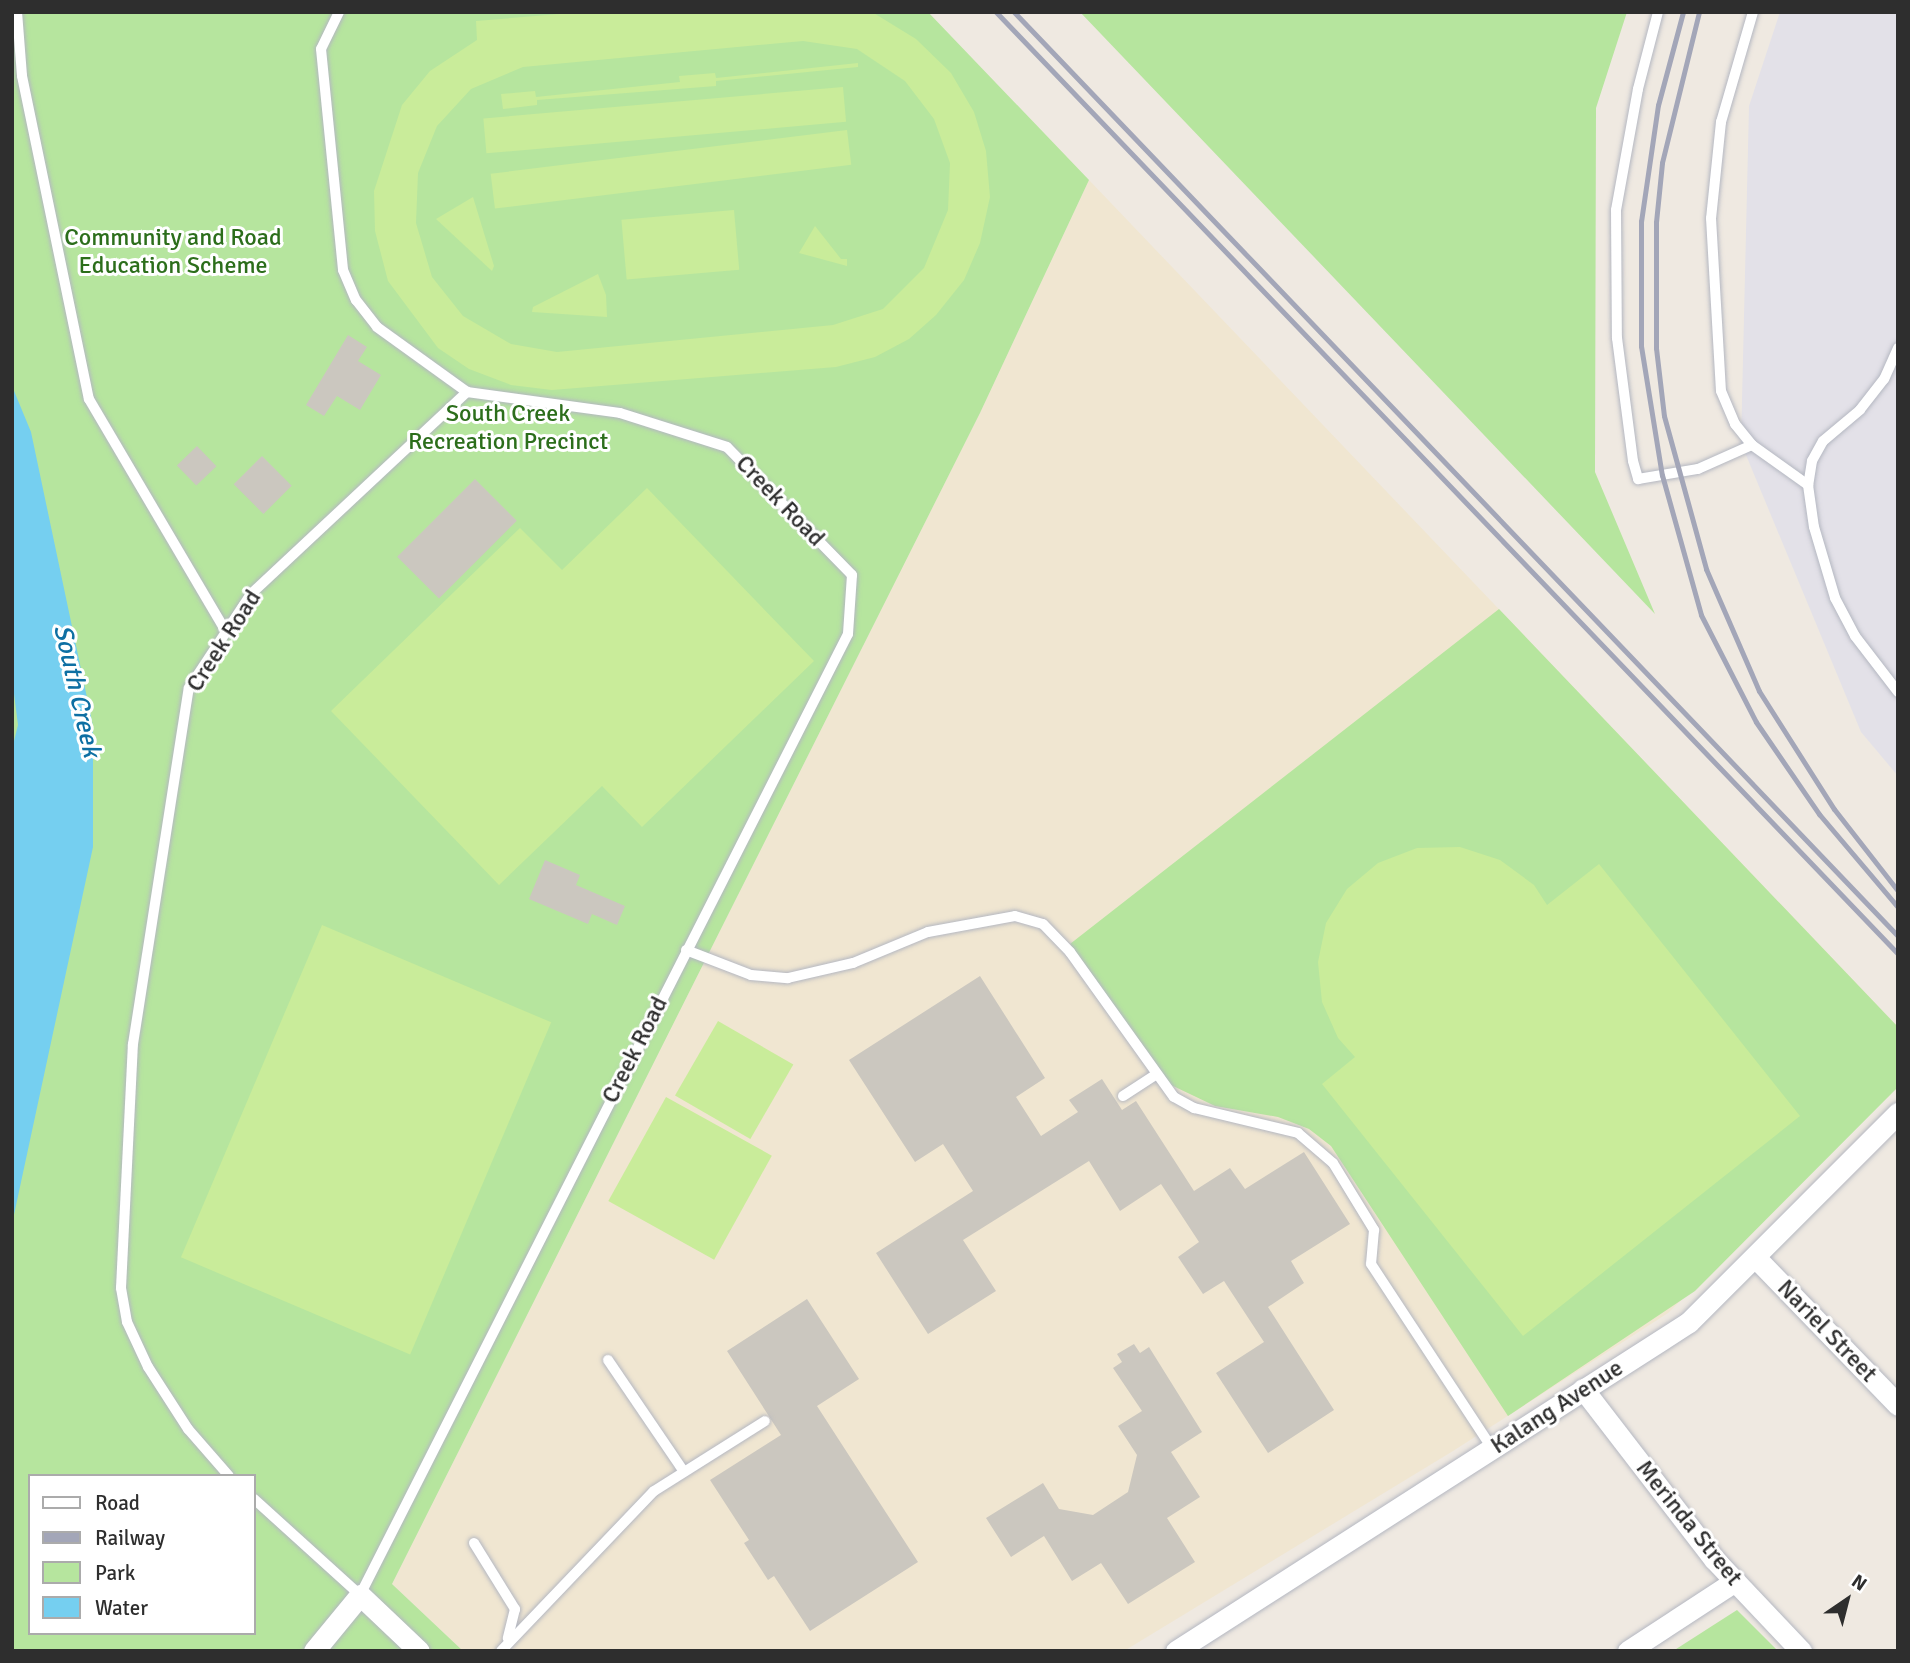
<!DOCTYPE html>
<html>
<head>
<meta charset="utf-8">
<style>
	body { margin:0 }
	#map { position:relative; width:1910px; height:1663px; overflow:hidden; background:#efe9e1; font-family:Signika,sans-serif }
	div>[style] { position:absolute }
	.industrial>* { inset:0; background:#e3e1e8 }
	.education>* { inset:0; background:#f0e6d1 }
	.green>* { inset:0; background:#b6e59e }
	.pitch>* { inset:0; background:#c9ec9a; transform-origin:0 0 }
	.water>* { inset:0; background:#75cff0 }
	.building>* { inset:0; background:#cbc7bf; transform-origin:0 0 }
	.roads { filter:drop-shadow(0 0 2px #b4b7c1) drop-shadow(0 0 2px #b4b7c1) }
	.service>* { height:10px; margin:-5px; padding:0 5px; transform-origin:5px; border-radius:5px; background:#fff }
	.minor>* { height:21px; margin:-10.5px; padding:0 10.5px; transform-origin:10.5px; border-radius:10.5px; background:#fff }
	.rail>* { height:5px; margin:-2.5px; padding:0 2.5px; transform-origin:2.5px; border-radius:2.5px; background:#a3a6b8 }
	span { translate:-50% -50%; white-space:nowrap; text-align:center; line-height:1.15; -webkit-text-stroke:6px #fff; paint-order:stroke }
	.park-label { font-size:24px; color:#2c6e1b }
	.street-label { font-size:24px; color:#2e2e2e }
	.water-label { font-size:26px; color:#0d6fa3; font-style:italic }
	.frame { position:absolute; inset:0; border:14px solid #2e2e2e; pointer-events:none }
	.legend { position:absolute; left:28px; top:1474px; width:228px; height:161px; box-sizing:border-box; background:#fff; border:2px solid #ababab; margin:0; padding:9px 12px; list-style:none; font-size:21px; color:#2e2e2e }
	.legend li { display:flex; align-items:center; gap:14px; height:35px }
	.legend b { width:35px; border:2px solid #ababab }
	.north { position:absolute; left:1812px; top:1565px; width:70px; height:70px; -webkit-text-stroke:5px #fff; paint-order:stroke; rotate:35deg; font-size:19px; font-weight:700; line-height:28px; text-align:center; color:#2e2e2e }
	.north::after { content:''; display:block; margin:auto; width:24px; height:32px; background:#2e2e2e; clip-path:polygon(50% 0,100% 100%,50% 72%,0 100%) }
</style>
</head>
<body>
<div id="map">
	<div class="industrial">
		<i style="clip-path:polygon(1780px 12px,1898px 12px,1898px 776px,1861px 732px,1741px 443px,1749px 106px)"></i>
	</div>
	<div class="education">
		<i style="clip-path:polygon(1089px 180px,1898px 1027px,1898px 1087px,1668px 1313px,1453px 1451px,1124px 1651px,463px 1651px,392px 1584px,980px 413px)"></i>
	</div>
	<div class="green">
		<i style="clip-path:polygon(evenodd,12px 12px,928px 12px,1089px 180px,980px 413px,392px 1584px,463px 1651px,12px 1651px,12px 12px,30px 1476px,254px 1476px,254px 1633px,30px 1633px,30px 1476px)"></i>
		<i style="clip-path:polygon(1080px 12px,1627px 12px,1596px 108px,1595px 472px,1655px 614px)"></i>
		<i style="clip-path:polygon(1499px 609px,1898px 1027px,1898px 1087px,1695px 1291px,1508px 1416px,1331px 1146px,1309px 1129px,1278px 1117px,1215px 1106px,1171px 1085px,1070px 944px)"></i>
		<i style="clip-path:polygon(1737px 1610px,1778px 1651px,1673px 1651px)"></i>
	</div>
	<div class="pitch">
		<i style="clip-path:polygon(evenodd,583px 12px,872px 12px,916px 39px,951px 73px,974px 112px,986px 151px,990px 197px,980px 243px,964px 280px,936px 315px,909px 339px,875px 357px,836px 367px,552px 390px,511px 385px,469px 369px,438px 348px,388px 281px,375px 231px,374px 191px,402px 105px,430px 71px,477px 40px,476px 21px,583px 12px,803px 41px,857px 49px,905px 81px,934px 119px,950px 163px,948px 210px,924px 268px,883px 309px,833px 325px,557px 352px,511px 344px,463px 316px,432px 277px,416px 223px,418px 173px,437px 126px,471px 89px,523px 67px,803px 41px)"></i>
		<i style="clip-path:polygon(858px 63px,858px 67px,716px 81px,716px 86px,537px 100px,537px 105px,503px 109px,501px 94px,535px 91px,536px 97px,680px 82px,679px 76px,715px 73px,716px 78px)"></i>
		<i style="left:843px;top:87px;width:35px;height:361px;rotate:85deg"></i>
		<i style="left:847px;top:130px;width:35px;height:359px;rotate:83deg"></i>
		<i style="clip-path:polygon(473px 197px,494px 266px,492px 271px,436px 219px)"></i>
		<i style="left:734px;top:210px;width:60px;height:113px;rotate:85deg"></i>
		<i style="clip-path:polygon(815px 226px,841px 259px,847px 259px,847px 266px,799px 253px)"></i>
		<i style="clip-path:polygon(598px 274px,606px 295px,607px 317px,532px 312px,533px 307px)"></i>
		<i style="clip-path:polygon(647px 488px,814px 661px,642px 827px,602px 786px,499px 885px,331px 711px,520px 528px,562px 570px)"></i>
		<i style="clip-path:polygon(1460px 847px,1500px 860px,1534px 885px,1547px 905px,1599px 864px,1800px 1116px,1523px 1336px,1322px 1084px,1355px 1057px,1338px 1038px,1322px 1002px,1318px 962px,1326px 923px,1347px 889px,1378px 863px,1417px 848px)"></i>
		<i style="left:322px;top:925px;width:249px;height:361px;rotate:23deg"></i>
		<i style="left:718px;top:1021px;width:87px;height:86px;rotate:30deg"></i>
		<i style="left:666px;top:1097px;width:121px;height:119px;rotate:29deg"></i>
	</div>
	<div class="water">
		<i style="clip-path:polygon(12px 386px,31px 432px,93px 726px,93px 847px,12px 1224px,12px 749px,18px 725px,12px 678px)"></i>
	</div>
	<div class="building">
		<i style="clip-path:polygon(348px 335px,367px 347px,358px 361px,381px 375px,360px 410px,337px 396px,324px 416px,306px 405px)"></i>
		<i style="left:197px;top:446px;width:28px;height:28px;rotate:46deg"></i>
		<i style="left:262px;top:456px;width:42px;height:40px;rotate:45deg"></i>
		<i style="left:475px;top:479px;width:59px;height:110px;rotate:45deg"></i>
		<i style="clip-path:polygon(545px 860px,580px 875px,576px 885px,625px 906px,617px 925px,592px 914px,588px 924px,529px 899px)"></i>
		<i style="clip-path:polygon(980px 976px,1045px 1078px,1016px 1097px,1041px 1136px,1078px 1112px,1069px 1100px,1102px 1079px,1122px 1110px,1136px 1101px,1194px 1191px,1230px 1168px,1245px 1189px,1304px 1152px,1350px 1224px,1291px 1261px,1304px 1283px,1268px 1307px,1334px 1410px,1268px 1453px,1216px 1373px,1264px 1342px,1224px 1281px,1203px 1294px,1178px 1257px,1199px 1242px,1161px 1184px,1120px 1211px,1089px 1161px,963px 1240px,996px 1291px,928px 1334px,876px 1253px,973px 1191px,943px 1144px,915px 1162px,849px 1060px)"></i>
		<i style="clip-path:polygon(807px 1299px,859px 1379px,817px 1406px,918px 1562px,810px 1631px,774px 1576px,768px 1580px,744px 1543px,749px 1540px,710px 1480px,781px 1435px,727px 1351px)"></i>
		<i style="clip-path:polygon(1134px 1344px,1140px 1353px,1149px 1347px,1202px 1432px,1171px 1452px,1200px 1497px,1167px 1518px,1195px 1562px,1128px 1604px,1101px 1563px,1072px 1581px,1044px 1536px,1011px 1557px,986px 1518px,1043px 1483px,1059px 1509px,1093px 1515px,1128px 1492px,1137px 1455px,1118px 1426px,1142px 1411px,1113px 1368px,1122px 1362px,1117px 1354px)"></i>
	</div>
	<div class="roads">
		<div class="service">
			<i style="left:17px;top:12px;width:64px;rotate:85.5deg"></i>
			<i style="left:22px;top:76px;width:330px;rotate:78.3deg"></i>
			<i style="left:89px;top:399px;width:270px;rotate:59.5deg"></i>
			<i style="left:339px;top:12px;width:41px;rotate:115.9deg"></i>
			<i style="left:321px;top:49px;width:222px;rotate:84.3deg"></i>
			<i style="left:343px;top:270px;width:33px;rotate:67deg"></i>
			<i style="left:356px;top:300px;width:34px;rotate:52deg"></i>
			<i style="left:377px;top:327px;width:111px;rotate:35.8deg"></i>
			<i style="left:1658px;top:12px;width:80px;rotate:104.6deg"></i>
			<i style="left:1638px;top:89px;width:123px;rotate:100.3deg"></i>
			<i style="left:1616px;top:210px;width:128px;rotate:89.6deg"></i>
			<i style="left:1617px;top:338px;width:124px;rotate:82.6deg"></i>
			<i style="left:1633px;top:461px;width:19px;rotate:74deg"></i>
			<i style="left:1638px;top:479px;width:61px;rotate:-9.5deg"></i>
			<i style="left:1698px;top:469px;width:59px;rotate:-24deg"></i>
			<i style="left:1753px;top:12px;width:115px;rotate:106.2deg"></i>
			<i style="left:1721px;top:122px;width:97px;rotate:95.9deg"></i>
			<i style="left:1711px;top:218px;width:173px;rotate:86.7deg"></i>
			<i style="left:1721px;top:391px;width:36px;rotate:67deg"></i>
			<i style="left:1735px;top:424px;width:27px;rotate:51deg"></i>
			<i style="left:1752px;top:445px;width:69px;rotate:35.5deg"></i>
			<i style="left:1898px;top:348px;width:34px;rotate:114deg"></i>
			<i style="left:1884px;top:379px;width:39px;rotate:128deg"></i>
			<i style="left:1860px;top:410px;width:48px;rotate:140deg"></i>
			<i style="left:1823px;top:441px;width:23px;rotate:119deg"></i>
			<i style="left:1812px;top:461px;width:24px;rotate:99deg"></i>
			<i style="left:1808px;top:485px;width:42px;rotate:81.9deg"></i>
			<i style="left:1814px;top:527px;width:74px;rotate:73.5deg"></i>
			<i style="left:1835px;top:598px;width:43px;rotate:62.2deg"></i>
			<i style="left:1855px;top:636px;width:71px;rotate:52.5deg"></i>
			<i style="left:686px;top:950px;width:70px;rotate:21deg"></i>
			<i style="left:751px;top:975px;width:37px;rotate:5deg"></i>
			<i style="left:788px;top:978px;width:67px;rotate:-13deg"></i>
			<i style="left:853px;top:963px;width:81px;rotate:-22.5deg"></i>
			<i style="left:928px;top:932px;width:88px;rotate:-10.4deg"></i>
			<i style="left:1015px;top:916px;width:29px;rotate:16deg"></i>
			<i style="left:1043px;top:924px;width:39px;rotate:46deg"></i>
			<i style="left:1070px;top:952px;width:178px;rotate:54.4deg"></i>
			<i style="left:1174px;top:1097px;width:23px;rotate:29deg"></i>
			<i style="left:1194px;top:1108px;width:107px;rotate:13.5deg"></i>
			<i style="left:1298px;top:1133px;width:46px;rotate:40.6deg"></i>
			<i style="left:1333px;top:1163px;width:79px;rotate:58.5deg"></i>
			<i style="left:1374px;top:1230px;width:34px;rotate:95deg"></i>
			<i style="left:1371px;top:1264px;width:220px;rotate:56.7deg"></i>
			<i style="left:1123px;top:1096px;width:38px;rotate:-33deg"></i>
			<i style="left:608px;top:1360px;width:135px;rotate:55.8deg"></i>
			<i style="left:229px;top:1476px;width:62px;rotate:-131.1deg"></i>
			<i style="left:188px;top:1429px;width:74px;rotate:-122.8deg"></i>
			<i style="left:148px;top:1367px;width:50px;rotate:-115deg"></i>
			<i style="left:127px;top:1322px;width:35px;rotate:-100deg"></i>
			<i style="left:121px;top:1288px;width:244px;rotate:-87.2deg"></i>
			<i style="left:133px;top:1044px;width:360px;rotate:-81.1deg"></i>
			<i style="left:189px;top:688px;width:113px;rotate:-56.6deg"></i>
			<i style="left:251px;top:594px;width:296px;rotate:-43.1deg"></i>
			<i style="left:467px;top:392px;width:154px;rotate:7.8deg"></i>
			<i style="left:620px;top:413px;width:112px;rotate:17.6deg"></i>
			<i style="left:727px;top:447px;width:179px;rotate:45.7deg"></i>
			<i style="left:852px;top:575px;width:59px;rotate:93.9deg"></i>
			<i style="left:848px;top:634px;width:1078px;rotate:116.92deg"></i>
			<i style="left:360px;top:1595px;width:143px;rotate:-137.8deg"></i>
			<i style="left:474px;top:1543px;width:78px;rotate:58.2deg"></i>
			<i style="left:515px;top:1609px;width:30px;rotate:104deg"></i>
			<i style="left:501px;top:1651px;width:221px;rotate:-46.3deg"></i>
			<i style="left:654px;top:1491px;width:131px;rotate:-32.2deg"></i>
		</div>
		<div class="minor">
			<i style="left:1756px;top:1258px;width:204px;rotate:46deg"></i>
			<i style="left:1583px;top:1389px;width:215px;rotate:52.4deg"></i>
			<i style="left:1714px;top:1559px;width:127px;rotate:46.6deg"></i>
			<i style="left:314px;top:1651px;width:72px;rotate:-50.6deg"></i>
			<i style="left:360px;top:1595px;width:81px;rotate:43.5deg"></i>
			<i style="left:1176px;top:1651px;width:609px;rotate:-32.67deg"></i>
			<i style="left:1689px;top:1322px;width:296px;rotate:-45deg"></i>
			<i style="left:1628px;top:1651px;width:128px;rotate:-33.2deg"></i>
		</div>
	</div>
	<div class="rail">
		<i style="left:996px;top:12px;width:1304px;rotate:46.24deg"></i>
		<i style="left:1014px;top:12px;width:1279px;rotate:46.27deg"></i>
		<i style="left:1683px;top:12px;width:96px;rotate:105deg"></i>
		<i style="left:1658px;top:105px;width:117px;rotate:98.3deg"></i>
		<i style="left:1641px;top:221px;width:125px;rotate:90deg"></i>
		<i style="left:1641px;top:346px;width:131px;rotate:80.8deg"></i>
		<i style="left:1662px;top:475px;width:145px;rotate:74.4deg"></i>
		<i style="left:1701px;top:615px;width:120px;rotate:62.8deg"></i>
		<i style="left:1756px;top:722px;width:112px;rotate:55.6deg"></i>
		<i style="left:1819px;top:814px;width:122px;rotate:49.7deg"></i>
		<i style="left:1699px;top:12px;width:155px;rotate:103.8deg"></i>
		<i style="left:1662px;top:163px;width:59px;rotate:95.8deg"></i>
		<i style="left:1656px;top:222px;width:126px;rotate:90deg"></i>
		<i style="left:1656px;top:348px;width:68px;rotate:83.3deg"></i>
		<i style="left:1664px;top:416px;width:159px;rotate:74.6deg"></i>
		<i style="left:1706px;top:569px;width:133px;rotate:66.5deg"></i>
		<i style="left:1759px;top:691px;width:140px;rotate:57.6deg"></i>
		<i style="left:1834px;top:809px;width:104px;rotate:52deg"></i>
	</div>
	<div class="park-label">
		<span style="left:173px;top:252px">Community and Road<br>Education Scheme</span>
		<span style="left:508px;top:428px">South Creek<br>Recreation Precinct</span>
	</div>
	<div class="street-label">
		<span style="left:780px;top:501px;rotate:46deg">Creek Road</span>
		<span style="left:224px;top:641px;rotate:-57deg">Creek Road</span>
		<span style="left:635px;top:1050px;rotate:-63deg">Creek Road</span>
		<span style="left:1827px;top:1331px;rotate:46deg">Nariel Street</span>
		<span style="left:1557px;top:1407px;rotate:-33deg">Kalang Avenue</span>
		<span style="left:1689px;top:1523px;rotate:51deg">Merinda Street</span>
	</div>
	<div class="water-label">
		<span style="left:76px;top:691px;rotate:77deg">South Creek</span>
	</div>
	<div class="frame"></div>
	<ul class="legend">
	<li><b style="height:9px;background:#fff"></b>Road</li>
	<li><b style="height:9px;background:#a3a6b8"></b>Railway</li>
	<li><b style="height:19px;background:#b6e59e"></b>Park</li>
	<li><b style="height:19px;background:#75cff0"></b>Water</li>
	</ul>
	<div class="north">N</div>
</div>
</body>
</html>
